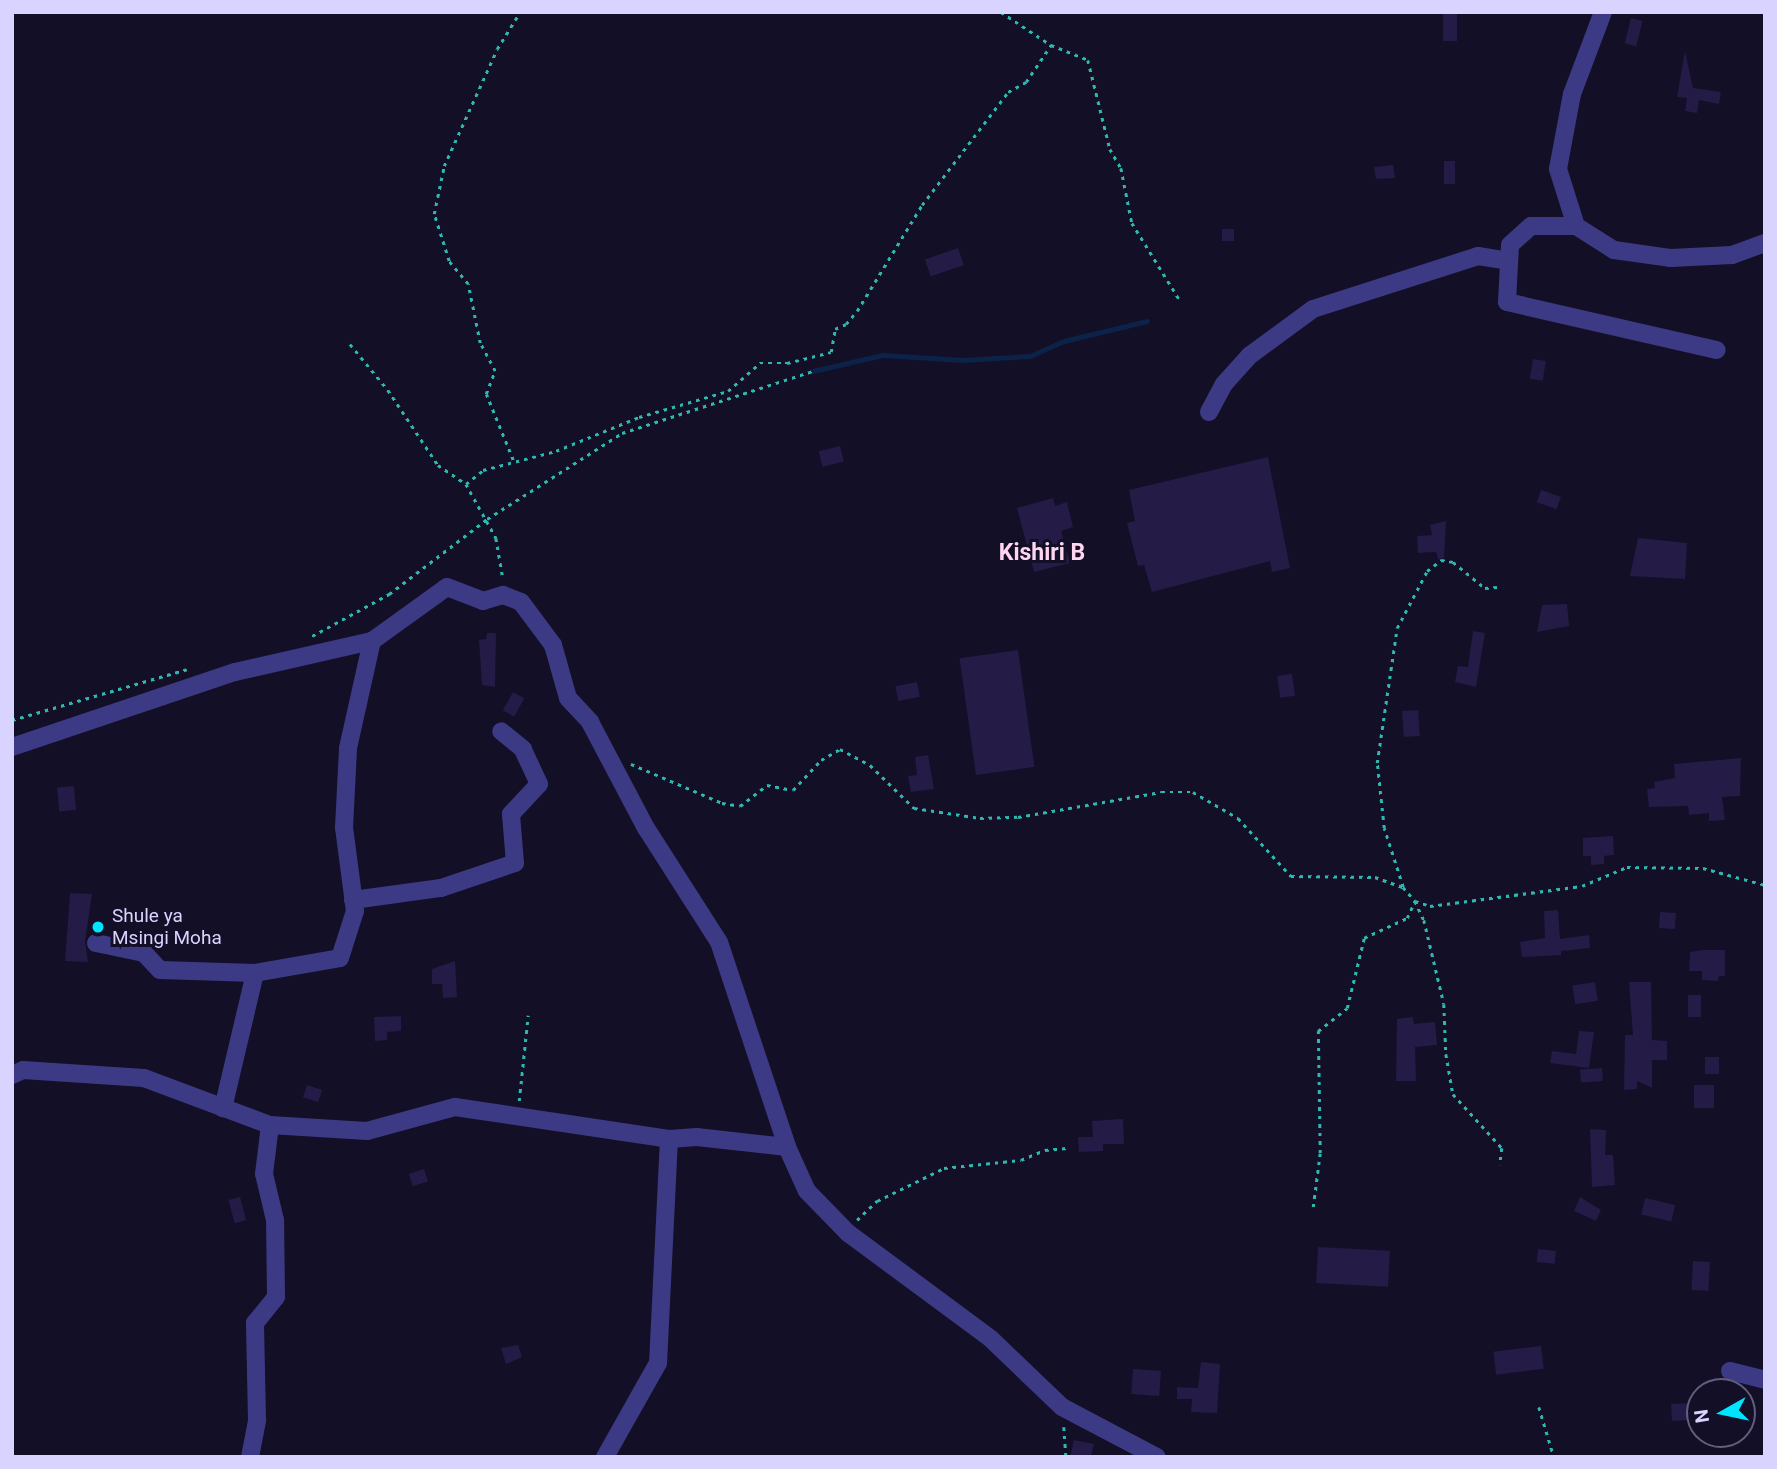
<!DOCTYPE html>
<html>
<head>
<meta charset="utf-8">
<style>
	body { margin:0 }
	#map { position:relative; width:1777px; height:1469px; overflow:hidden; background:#130f26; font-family:Roboto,sans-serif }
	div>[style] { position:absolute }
	.stream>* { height:4.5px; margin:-2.25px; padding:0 2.25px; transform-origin:2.25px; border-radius:2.25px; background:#0c2248 }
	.building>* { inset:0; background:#241b47; transform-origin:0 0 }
	.path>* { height:2.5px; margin-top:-1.25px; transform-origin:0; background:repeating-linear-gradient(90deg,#2fb8b0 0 3.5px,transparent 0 8.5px) }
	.street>* { height:18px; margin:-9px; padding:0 9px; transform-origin:9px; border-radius:9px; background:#3d3a85 }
	.dots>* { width:19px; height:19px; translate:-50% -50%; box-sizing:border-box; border:4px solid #130f26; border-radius:50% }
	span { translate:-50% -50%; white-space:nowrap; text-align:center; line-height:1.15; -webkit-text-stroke:6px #130f26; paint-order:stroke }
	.poi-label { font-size:19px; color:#d9d4ff }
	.left { translate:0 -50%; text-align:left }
	.quarter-label { font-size:23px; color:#ffd6f0; font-weight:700 }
	.frame { position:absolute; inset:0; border:14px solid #d9d4ff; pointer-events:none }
	.north { position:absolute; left:1686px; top:1378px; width:70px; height:70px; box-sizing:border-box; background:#130f26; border:2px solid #625e7d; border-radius:50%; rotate:261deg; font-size:19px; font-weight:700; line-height:28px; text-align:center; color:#d9d4ff }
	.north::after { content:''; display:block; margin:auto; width:24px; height:32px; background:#00e5ff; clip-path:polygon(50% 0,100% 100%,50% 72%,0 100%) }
</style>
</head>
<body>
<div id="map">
	<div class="stream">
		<i style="left:813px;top:371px;width:72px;rotate:-12.9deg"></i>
		<i style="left:883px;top:355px;width:79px;rotate:3.6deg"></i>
		<i style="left:962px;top:360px;width:68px;rotate:-3.4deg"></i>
		<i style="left:1030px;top:356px;width:37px;rotate:-24deg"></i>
		<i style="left:1064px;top:341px;width:85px;rotate:-13.5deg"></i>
	</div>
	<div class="building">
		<i style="left:1443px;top:12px;width:14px;height:29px"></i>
		<i style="left:1631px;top:18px;width:12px;height:26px;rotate:14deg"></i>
		<i style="clip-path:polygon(1685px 51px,1693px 88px,1721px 92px,1719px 104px,1699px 100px,1697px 113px,1685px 111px,1687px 98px,1677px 97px)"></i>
		<i style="left:1444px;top:161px;width:11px;height:23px"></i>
		<i style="clip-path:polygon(1393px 165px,1395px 178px,1376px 179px,1374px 167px)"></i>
		<i style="left:1222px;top:229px;width:12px;height:12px"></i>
		<i style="left:958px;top:248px;width:18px;height:35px;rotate:71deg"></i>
		<i style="left:1533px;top:359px;width:13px;height:20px;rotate:9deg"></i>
		<i style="left:840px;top:446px;width:16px;height:22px;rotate:76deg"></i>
		<i style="clip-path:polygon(1268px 457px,1290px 568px,1272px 572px,1270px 561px,1152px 592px,1144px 565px,1138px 566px,1127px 523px,1135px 521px,1129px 490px)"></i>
		<i style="left:1541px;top:490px;width:21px;height:13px;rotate:19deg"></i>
		<i style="clip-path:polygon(1053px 498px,1055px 506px,1067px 502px,1073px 527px,1061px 531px,1070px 563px,1034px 572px,1017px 508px)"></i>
		<i style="clip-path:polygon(1446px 521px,1444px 558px,1438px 559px,1436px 552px,1418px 553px,1417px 536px,1432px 535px,1430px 525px)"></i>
		<i style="clip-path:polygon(1638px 538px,1687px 543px,1685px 579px,1630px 576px)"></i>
		<i style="clip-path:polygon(1567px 604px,1569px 626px,1537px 632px,1542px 605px)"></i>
		<i style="clip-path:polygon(1473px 631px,1485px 633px,1476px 687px,1455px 682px,1458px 666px,1468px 667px)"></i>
		<i style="clip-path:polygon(487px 633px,496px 633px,495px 687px,482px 685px,479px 640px,486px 639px)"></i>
		<i style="left:1018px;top:650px;width:118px;height:59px;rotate:82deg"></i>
		<i style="left:1292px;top:674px;width:22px;height:15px;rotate:82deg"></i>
		<i style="left:917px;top:682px;width:15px;height:22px;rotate:79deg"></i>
		<i style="left:513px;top:692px;width:13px;height:21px;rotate:29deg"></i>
		<i style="left:1418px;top:710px;width:26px;height:16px;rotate:86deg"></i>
		<i style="clip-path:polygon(928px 755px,934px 789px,911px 792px,908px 776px,917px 775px,915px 757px)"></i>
		<i style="clip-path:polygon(1741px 758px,1740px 796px,1722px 797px,1725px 820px,1709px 821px,1709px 813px,1689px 815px,1688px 806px,1649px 807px,1647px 789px,1655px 788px,1654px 782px,1675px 778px,1674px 764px)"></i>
		<i style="left:74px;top:786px;width:24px;height:17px;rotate:85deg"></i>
		<i style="clip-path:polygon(1613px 836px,1614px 855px,1604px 856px,1604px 864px,1591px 865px,1591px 856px,1583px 856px,1583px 838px)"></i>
		<i style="clip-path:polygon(70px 893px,92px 894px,85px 941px,88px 962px,65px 961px)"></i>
		<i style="clip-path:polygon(1558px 910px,1560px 939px,1589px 935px,1590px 948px,1561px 951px,1561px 955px,1522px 957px,1520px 942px,1545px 938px,1544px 911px)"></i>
		<i style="left:1660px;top:912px;width:16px;height:16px;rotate:4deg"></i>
		<i style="clip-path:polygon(1703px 950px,1725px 950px,1725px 976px,1719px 976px,1718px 981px,1702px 980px,1702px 971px,1689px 971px,1690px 952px)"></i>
		<i style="clip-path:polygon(455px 961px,457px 997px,443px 998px,442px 984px,432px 984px,432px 969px)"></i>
		<i style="left:1595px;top:982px;width:19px;height:23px;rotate:81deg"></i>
		<i style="clip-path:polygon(1629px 982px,1651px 982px,1652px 1040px,1667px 1041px,1667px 1060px,1652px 1060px,1652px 1088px,1637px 1081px,1637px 1089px,1624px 1090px,1625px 1035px,1633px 1035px)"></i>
		<i style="left:1688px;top:995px;width:13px;height:22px"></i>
		<i style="clip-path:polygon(401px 1016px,401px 1031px,387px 1032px,387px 1040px,375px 1041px,374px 1017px)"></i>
		<i style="clip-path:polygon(1413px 1017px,1414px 1024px,1435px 1022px,1437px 1045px,1415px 1047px,1416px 1081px,1396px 1081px,1397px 1019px)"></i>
		<i style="clip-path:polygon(1579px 1031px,1594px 1032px,1589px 1068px,1550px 1063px,1552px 1051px,1576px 1054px)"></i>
		<i style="left:1705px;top:1057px;width:14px;height:17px"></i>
		<i style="left:1602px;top:1068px;width:13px;height:22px;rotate:86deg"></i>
		<i style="left:307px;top:1085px;width:16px;height:13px;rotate:18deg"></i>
		<i style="left:1714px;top:1085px;width:23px;height:20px;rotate:90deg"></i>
		<i style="clip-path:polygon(1123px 1119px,1124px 1144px,1103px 1144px,1103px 1151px,1079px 1152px,1078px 1137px,1093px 1137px,1092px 1121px)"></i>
		<i style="clip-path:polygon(1590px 1129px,1606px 1130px,1605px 1155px,1613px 1155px,1615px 1185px,1592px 1187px)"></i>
		<i style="left:424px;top:1169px;width:13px;height:16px;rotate:72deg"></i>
		<i style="left:240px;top:1197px;width:24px;height:12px;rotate:75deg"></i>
		<i style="clip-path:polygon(1580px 1197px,1601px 1210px,1596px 1221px,1574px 1211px)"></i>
		<i style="left:1645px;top:1198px;width:31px;height:17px;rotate:13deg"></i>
		<i style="left:1318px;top:1247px;width:72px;height:36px;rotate:3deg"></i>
		<i style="left:1538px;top:1249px;width:18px;height:13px;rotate:6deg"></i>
		<i style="left:1693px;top:1261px;width:17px;height:29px;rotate:3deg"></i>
		<i style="clip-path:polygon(518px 1345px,522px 1357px,506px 1364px,501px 1348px)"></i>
		<i style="left:1541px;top:1346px;width:23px;height:48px;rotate:83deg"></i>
		<i style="clip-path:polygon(1201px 1362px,1220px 1364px,1217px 1413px,1191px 1412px,1192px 1399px,1177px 1399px,1177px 1387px,1198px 1388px)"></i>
		<i style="left:1133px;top:1369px;width:28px;height:25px;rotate:4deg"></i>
		<i style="left:1692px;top:1403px;width:17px;height:21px;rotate:87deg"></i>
		<i style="clip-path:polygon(1074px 1440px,1094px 1444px,1091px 1456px,1070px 1457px)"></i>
	</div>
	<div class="path">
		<i style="left:1001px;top:12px;width:60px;rotate:33.4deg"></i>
		<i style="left:1051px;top:45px;width:40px;rotate:22deg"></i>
		<i style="left:1088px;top:60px;width:92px;rotate:76.1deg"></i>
		<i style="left:1110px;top:149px;width:22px;rotate:60deg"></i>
		<i style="left:1121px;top:168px;width:56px;rotate:78.7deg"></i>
		<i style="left:1132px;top:223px;width:93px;rotate:58.2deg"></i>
		<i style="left:350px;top:344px;width:60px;rotate:50.4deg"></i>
		<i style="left:388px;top:390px;width:90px;rotate:56.3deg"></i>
		<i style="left:438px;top:465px;width:34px;rotate:34deg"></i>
		<i style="left:466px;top:484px;width:62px;rotate:60.9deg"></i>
		<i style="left:496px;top:538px;width:41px;rotate:80.1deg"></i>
		<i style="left:513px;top:460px;width:71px;rotate:-112.2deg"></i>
		<i style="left:486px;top:394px;width:25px;rotate:-69deg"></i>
		<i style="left:495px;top:371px;width:32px;rotate:-118deg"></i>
		<i style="left:480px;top:343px;width:60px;rotate:-101.5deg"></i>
		<i style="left:468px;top:284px;width:30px;rotate:-130deg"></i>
		<i style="left:449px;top:261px;width:49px;rotate:-107.7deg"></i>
		<i style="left:434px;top:214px;width:49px;rotate:-78.2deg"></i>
		<i style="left:444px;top:166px;width:128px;rotate:-65.6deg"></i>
		<i style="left:497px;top:49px;width:44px;rotate:-58.1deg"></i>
		<i style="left:466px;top:484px;width:22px;rotate:-39deg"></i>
		<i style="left:483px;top:470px;width:75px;rotate:-14.6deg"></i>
		<i style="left:556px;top:451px;width:90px;rotate:-22.3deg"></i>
		<i style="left:639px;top:417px;width:93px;rotate:-16.3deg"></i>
		<i style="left:728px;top:391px;width:43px;rotate:-41.2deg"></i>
		<i style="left:760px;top:363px;width:27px"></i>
		<i style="left:787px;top:363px;width:45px;rotate:-14deg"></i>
		<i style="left:831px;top:352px;width:23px;rotate:-80deg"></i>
		<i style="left:835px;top:329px;width:12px;rotate:-24deg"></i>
		<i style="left:846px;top:324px;width:17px;rotate:-50deg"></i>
		<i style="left:857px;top:311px;width:124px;rotate:-58.5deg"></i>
		<i style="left:922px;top:205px;width:142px;rotate:-52.7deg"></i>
		<i style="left:1008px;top:92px;width:21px;rotate:-29deg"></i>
		<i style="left:1026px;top:82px;width:45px;rotate:-56deg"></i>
		<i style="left:312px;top:636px;width:88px;rotate:-28.6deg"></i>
		<i style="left:389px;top:594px;width:123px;rotate:-37.4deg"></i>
		<i style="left:487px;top:519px;width:160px;rotate:-32.5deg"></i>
		<i style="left:622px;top:433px;width:201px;rotate:-18deg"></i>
		<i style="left:12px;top:720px;width:182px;rotate:-16.2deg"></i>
		<i style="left:631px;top:764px;width:99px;rotate:23.2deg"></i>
		<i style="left:722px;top:803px;width:18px;rotate:9deg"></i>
		<i style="left:740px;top:806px;width:34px;rotate:-38deg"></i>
		<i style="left:767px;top:785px;width:26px;rotate:11deg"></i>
		<i style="left:793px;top:790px;width:41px;rotate:-47deg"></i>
		<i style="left:821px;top:760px;width:22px;rotate:-30deg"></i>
		<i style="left:840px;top:749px;width:34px;rotate:28deg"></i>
		<i style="left:870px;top:765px;width:62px;rotate:44.3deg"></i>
		<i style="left:914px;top:808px;width:67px;rotate:8.6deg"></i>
		<i style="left:980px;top:818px;width:38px;rotate:-2deg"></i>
		<i style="left:1018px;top:817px;width:145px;rotate:-9.9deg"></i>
		<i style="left:1161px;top:792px;width:32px"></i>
		<i style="left:1193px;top:792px;width:52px;rotate:30deg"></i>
		<i style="left:1238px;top:818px;width:79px;rotate:47.6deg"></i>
		<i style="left:1291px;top:876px;width:84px;rotate:0.7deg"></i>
		<i style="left:1375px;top:877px;width:30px;rotate:20deg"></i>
		<i style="left:1403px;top:887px;width:18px;rotate:49deg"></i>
		<i style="left:1415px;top:901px;width:16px;rotate:18deg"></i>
		<i style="left:1430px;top:906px;width:153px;rotate:-7.5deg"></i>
		<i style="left:1582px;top:886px;width:49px;rotate:-22.9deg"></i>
		<i style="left:1627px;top:867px;width:76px;rotate:0.8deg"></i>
		<i style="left:1703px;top:868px;width:64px;rotate:15.3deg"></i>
		<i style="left:1403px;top:887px;width:62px;rotate:-107.9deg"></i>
		<i style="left:1384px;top:828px;width:65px;rotate:-96.1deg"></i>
		<i style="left:1377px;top:763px;width:136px;rotate:-81.6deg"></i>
		<i style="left:1397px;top:628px;width:64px;rotate:-62.2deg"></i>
		<i style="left:1427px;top:571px;width:18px;rotate:-38deg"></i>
		<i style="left:1441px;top:560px;width:12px;rotate:9deg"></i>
		<i style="left:1453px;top:562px;width:41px;rotate:39.1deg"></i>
		<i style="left:1485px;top:588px;width:12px;rotate:-5deg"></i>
		<i style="left:1415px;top:901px;width:21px;rotate:65deg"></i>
		<i style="left:1424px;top:920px;width:86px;rotate:76.6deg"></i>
		<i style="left:1444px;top:1004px;width:50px;rotate:87.7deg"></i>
		<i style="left:1446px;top:1054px;width:41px;rotate:80.1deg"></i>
		<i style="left:1453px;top:1094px;width:73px;rotate:47.8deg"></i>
		<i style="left:1502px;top:1148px;width:17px;rotate:97deg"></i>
		<i style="left:519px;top:1101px;width:86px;rotate:-84deg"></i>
		<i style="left:1313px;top:1207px;width:54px;rotate:-82.6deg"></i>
		<i style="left:1320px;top:1153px;width:122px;rotate:-90.9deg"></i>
		<i style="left:1318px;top:1031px;width:37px;rotate:-38deg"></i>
		<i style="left:1347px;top:1008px;width:72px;rotate:-76.3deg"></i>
		<i style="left:1364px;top:938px;width:47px;rotate:-24.9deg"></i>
		<i style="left:1407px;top:918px;width:19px;rotate:-65deg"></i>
		<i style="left:857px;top:1220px;width:28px;rotate:-44deg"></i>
		<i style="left:877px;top:1201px;width:75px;rotate:-26.2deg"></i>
		<i style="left:944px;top:1168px;width:77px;rotate:-5.9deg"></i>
		<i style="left:1021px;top:1160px;width:26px;rotate:-23deg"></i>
		<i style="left:1045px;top:1150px;width:22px;rotate:-5deg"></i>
		<i style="left:1539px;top:1407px;width:52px;rotate:73.3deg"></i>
		<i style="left:1064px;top:1427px;width:30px;rotate:86deg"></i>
	</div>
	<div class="street">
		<i style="left:1603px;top:12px;width:88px;rotate:110.7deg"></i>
		<i style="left:1572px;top:94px;width:76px;rotate:100.6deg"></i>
		<i style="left:1558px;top:169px;width:60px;rotate:72.5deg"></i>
		<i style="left:1576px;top:226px;width:45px;rotate:32.3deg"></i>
		<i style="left:1614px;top:250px;width:58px;rotate:8deg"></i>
		<i style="left:1671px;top:258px;width:61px;rotate:-2.8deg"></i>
		<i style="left:1732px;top:255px;width:35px;rotate:-20deg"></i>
		<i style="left:1576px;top:226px;width:45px;rotate:180deg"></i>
		<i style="left:1531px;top:226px;width:28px;rotate:138deg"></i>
		<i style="left:1510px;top:245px;width:57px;rotate:93deg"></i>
		<i style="left:1507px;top:302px;width:215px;rotate:12.9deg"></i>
		<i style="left:1209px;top:412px;width:32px;rotate:-62deg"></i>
		<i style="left:1224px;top:384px;width:38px;rotate:-48deg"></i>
		<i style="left:1249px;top:356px;width:79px;rotate:-36.3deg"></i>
		<i style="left:1313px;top:309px;width:173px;rotate:-17.8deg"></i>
		<i style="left:1478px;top:256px;width:31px;rotate:9deg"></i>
		<i style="left:12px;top:747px;width:235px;rotate:-18.6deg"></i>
		<i style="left:235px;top:672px;width:140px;rotate:-12.8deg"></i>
		<i style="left:353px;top:900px;width:89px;rotate:-7.8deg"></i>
		<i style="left:441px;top:888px;width:78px;rotate:-18.7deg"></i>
		<i style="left:515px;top:863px;width:49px;rotate:-94.7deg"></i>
		<i style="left:511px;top:814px;width:41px;rotate:-47deg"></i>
		<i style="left:539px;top:784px;width:38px;rotate:-115deg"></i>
		<i style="left:523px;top:749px;width:28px;rotate:-141deg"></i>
		<i style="left:96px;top:943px;width:49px;rotate:11.8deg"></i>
		<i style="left:144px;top:953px;width:23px;rotate:47deg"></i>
		<i style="left:160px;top:970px;width:95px;rotate:1.8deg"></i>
		<i style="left:255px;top:973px;width:139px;rotate:103.3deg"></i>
		<i style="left:255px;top:973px;width:86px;rotate:-10deg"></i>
		<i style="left:340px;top:958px;width:49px;rotate:-72.3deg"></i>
		<i style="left:355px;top:911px;width:84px;rotate:-97.5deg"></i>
		<i style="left:344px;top:828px;width:80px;rotate:-87.1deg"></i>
		<i style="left:348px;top:748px;width:110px;rotate:-77.4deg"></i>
		<i style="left:372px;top:641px;width:92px;rotate:-35.8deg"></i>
		<i style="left:447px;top:587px;width:39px;rotate:21deg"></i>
		<i style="left:483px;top:601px;width:21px;rotate:-17deg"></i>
		<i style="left:503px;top:595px;width:19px;rotate:21deg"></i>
		<i style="left:521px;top:602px;width:54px;rotate:53.3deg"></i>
		<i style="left:553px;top:645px;width:55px;rotate:74.2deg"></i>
		<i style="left:568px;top:698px;width:33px;rotate:47deg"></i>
		<i style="left:590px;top:722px;width:120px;rotate:62.2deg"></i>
		<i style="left:646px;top:828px;width:135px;rotate:57.4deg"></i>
		<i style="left:719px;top:942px;width:216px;rotate:71.6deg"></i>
		<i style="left:787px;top:1147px;width:91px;rotate:-173.7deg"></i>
		<i style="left:697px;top:1137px;width:28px;rotate:176deg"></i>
		<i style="left:669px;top:1139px;width:224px;rotate:92.8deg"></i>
		<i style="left:658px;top:1363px;width:108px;rotate:119.4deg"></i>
		<i style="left:12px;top:1075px;width:12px;rotate:-24deg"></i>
		<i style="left:23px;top:1070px;width:121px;rotate:3.8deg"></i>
		<i style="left:144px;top:1078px;width:134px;rotate:20.5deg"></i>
		<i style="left:270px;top:1125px;width:97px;rotate:3.5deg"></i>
		<i style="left:367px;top:1131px;width:91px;rotate:-15.3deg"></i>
		<i style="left:455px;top:1107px;width:216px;rotate:8.5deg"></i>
		<i style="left:787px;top:1147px;width:48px;rotate:65.6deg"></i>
		<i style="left:807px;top:1191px;width:59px;rotate:45.7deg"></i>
		<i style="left:848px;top:1233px;width:178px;rotate:36.5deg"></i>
		<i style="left:991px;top:1339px;width:98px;rotate:43.8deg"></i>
		<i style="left:1062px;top:1407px;width:107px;rotate:27.8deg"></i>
		<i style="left:1730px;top:1371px;width:36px;rotate:14deg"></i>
		<i style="left:250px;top:1457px;width:38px;rotate:-79deg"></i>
		<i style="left:257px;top:1420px;width:97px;rotate:-91.2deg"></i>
		<i style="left:255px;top:1323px;width:33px;rotate:-51deg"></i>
		<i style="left:276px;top:1297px;width:77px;rotate:-90.7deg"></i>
		<i style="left:275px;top:1220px;width:47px;rotate:-103.4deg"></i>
		<i style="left:264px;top:1174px;width:49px;rotate:-83deg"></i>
	</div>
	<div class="dots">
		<i style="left:98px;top:927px;background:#00e5ff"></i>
	</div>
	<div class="poi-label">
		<span class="left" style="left:112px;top:927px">Shule ya<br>Msingi Moha</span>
	</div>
	<div class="quarter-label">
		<span style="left:1042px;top:553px">Kishiri B</span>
	</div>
	<div class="frame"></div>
	<div class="north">N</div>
</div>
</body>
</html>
